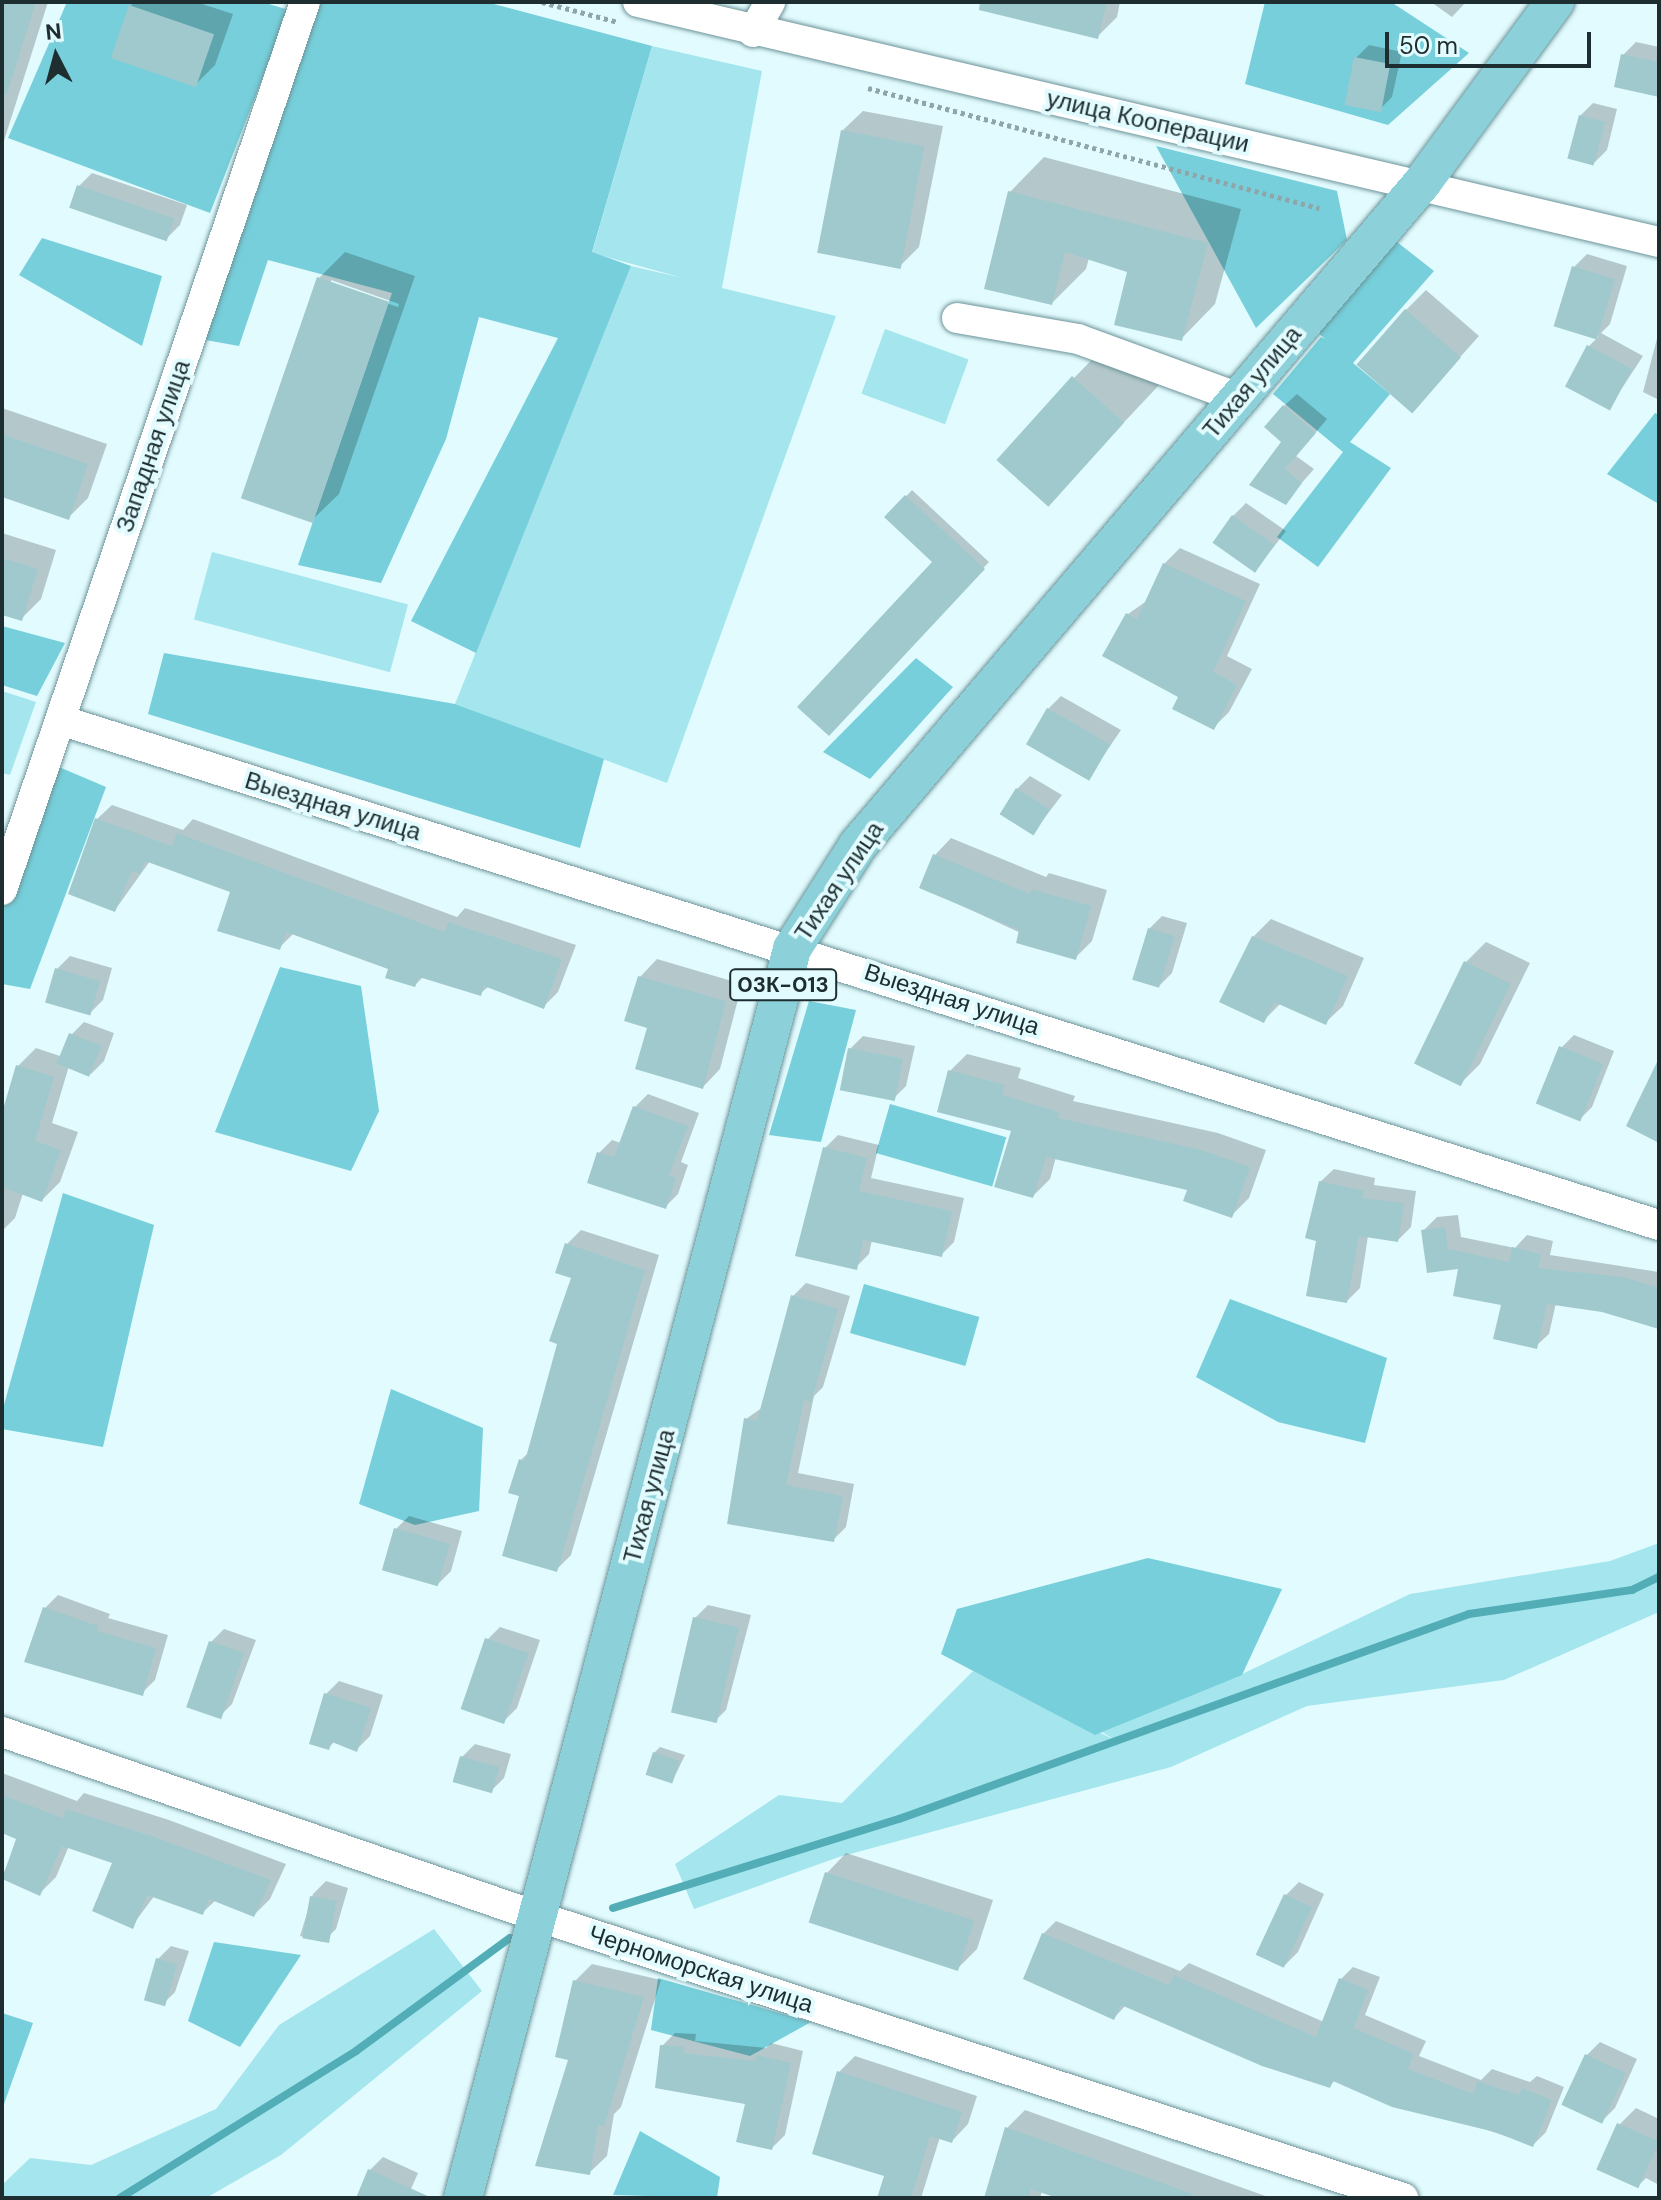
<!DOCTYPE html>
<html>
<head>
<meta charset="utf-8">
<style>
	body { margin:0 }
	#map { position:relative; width:1661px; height:2200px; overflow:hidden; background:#e2fbfe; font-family:"DM Sans",sans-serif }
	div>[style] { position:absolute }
	.green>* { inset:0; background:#a5e6ee; transform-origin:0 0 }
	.forest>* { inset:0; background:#76cfda; transform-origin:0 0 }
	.shadow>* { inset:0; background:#0003 }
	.stream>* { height:8px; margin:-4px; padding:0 4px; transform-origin:4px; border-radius:4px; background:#52adb7 }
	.building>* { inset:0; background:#a0c9ce; transform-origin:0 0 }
	.path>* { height:5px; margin-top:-2.5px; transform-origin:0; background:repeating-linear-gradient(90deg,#90a5a8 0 4px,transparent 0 8px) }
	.roads { filter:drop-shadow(0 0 2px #6c9398) drop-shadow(0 0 2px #6c9398) }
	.minor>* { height:30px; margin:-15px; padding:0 15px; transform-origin:15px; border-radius:15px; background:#fff }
	.major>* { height:38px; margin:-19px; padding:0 19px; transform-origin:19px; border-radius:19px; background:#8cd1d9 }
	span { translate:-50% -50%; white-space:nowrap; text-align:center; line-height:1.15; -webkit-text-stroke:8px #e2fbfe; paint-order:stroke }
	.shield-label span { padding:2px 6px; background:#e2fbfe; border:2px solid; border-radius:6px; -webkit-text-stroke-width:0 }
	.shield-label { font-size:22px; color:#1e2e30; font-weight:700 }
	.street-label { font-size:24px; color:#1e2e30 }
	.frame { position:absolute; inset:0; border:4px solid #1e2e30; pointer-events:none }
	.north { position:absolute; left:16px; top:16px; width:80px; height:80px; -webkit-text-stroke:6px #e2fbfe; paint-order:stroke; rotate:354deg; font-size:22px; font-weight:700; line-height:32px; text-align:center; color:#1e2e30 }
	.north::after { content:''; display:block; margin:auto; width:28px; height:36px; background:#1e2e30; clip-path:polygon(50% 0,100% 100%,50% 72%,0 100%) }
	.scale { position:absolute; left:1385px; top:32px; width:206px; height:36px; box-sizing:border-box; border:4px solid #1e2e30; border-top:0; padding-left:10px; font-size:24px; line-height:28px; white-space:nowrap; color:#1e2e30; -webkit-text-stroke:6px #e2fbfe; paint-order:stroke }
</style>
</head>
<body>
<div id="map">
	<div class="green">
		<i style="clip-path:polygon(652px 46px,762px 71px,722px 288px,836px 316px,667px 783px,455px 704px,631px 266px,683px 278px,592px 253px)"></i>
		<i style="left:885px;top:329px;width:89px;height:69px;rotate:20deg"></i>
		<i style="left:212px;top:552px;width:203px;height:70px;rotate:15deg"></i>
		<i style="clip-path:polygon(2px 691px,36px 702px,10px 775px,2px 773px)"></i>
		<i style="clip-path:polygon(1659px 1543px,1659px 1612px,1504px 1680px,1307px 1706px,1171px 1767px,839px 1857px,694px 1909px,675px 1864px,779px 1795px,842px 1803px,973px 1671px,1115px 1740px,1102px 1732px,1242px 1674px,1410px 1594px,1610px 1561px)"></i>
		<i style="clip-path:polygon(434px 1929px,482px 1991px,281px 2155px,206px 2198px,2px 2198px,2px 2185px,30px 2158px,91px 2165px,216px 2109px,279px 2025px)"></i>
	</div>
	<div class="forest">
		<i style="clip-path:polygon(67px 2px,262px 2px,289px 10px,210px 213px,8px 138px)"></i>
		<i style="clip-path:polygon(319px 2px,486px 2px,652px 46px,592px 252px,631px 266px,476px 653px,411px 621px,558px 338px,479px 317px,446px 439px,381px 583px,298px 565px,392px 293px,268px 260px,239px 346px,200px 339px)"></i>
		<i style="clip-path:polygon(1265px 2px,1391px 2px,1469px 53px,1388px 125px,1245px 84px)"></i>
		<i style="clip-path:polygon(1156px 146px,1337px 191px,1347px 240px,1256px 328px)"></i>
		<i style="clip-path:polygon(42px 238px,162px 276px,142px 346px,19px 275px)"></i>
		<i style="clip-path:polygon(1397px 242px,1434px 271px,1353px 363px,1390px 394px,1350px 442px,1391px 468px,1318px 567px,1277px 537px,1343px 452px,1273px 394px,1321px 337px,1325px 339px,1315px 330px)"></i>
		<i style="clip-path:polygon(1655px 413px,1659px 415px,1659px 504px,1607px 474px)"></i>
		<i style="clip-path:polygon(2px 626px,65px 643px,37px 696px,2px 685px)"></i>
		<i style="clip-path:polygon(164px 653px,455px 704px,604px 759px,580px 848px,148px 714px)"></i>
		<i style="clip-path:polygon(916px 658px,953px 687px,870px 779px,823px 752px)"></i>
		<i style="clip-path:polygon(52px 764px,106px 787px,30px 989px,2px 984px,2px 912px)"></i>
		<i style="clip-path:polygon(280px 967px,361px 986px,379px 1111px,351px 1171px,215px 1132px)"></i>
		<i style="clip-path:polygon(809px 1001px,856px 1010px,821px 1142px,769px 1135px)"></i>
		<i style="left:890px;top:1104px;width:121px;height:51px;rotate:16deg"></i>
		<i style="clip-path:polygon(63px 1193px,154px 1225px,103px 1447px,2px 1429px,2px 1412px)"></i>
		<i style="left:864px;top:1284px;width:120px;height:51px;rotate:16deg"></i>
		<i style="clip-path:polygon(1230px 1299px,1387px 1358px,1365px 1443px,1278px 1422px,1196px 1377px)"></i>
		<i style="clip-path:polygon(391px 1389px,483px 1428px,479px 1511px,415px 1525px,359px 1504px)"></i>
		<i style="clip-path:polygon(1148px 1558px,1282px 1589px,1242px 1675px,1095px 1735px,941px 1654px,957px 1609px)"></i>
		<i style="clip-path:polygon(214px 1942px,301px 1955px,240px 2047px,188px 2021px)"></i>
		<i style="clip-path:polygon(658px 1978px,811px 2022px,750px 2056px,651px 2030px)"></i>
		<i style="clip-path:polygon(2px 2013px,33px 2023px,4px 2104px,2px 2103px)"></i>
		<i style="clip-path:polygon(640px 2131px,720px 2177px,717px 2198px,613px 2195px)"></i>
	</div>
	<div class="shadow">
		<i style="clip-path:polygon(2px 2px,48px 2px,2px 147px)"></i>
		<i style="clip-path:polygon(135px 2px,196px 2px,233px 14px,215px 65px,195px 85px,130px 6px)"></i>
		<i style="clip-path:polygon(1015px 2px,1120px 2px,1117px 17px,1097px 37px)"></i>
		<i style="clip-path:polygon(1431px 2px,1466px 2px,1452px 17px)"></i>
		<i style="clip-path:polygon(1636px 42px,1659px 47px,1659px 91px,1623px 55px)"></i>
		<i style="clip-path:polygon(1369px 45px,1402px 52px,1392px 97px,1379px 110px,1356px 58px)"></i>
		<i style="clip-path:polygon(1593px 103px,1617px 109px,1607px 150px,1594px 163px,1580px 116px)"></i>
		<i style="clip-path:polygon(863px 111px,943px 126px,919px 247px,899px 267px,843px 130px)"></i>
		<i style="clip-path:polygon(1044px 157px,1241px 209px,1215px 304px,1181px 339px,1129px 271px,1089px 258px,1086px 269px,1052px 303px,1010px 192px)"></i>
		<i style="clip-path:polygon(92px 173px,187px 205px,180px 225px,167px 238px,79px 186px)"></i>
		<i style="clip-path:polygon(evenodd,345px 252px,415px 276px,339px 494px,312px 520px,319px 278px,345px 252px,331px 280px,399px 304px,398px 307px,331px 284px,331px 280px)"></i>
		<i style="clip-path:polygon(1587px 254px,1627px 266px,1610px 324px,1601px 333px,1643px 356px,1609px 408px,1589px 346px,1598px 337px,1574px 267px)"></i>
		<i style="clip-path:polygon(1426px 290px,1479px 336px,1412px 411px,1406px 310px)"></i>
		<i style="clip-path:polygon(1659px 331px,1659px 400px,1643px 392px)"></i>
		<i style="clip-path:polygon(1112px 339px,1161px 383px,1048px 503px,1074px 378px)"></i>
		<i style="clip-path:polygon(1297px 394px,1327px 419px,1296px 456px,1314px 469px,1285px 502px,1284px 406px)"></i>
		<i style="clip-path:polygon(2px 408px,107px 444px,88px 498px,68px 518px,2px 495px)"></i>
		<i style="clip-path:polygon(912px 490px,989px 562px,829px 733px,935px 562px,887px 517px)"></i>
		<i style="clip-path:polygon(1246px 503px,1286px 531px,1255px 571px,1233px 516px)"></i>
		<i style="clip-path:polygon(2px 533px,56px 550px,41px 599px,21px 619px,2px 613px)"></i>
		<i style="clip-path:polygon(1180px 548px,1260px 584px,1227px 656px,1252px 669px,1229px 712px,1213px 728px,1181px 697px,1128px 614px,1148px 600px,1164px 564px)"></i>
		<i style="clip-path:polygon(1061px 696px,1121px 730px,1089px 777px,1048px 709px)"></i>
		<i style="clip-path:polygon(1030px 776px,1062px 795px,1033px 833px,1017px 789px)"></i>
		<i style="clip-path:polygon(112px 805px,183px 830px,193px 819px,457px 917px,465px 908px,576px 945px,558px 992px,544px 1006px,489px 986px,481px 993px,424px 976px,415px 985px,390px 968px,294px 933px,279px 948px,232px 890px,150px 861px,115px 910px,97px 819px)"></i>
		<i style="clip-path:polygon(951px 838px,1046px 877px,1049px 873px,1107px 890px,1092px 941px,1075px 958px,921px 887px,935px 855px)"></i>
		<i style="clip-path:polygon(1162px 916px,1187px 923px,1172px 973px,1159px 986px,1149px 929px)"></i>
		<i style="clip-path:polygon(1271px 919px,1364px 958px,1343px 1006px,1325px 1023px,1281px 1003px,1263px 1021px,1253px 937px)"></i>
		<i style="clip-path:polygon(1486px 942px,1530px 963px,1480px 1064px,1461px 1083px,1466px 962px)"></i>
		<i style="clip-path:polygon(70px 956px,112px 968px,103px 1000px,90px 1013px,57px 969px)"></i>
		<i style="clip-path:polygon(657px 959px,742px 984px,720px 1069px,703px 1087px,649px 1026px,640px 977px)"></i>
		<i style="clip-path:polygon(84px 1022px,114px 1033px,104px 1061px,91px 1074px,69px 1066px,52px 1123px,78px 1132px,60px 1182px,42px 1200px,23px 1193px,15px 1218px,2px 1231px,2px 1105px,6px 1106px,18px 1066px,36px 1048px,63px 1057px,71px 1035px)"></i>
		<i style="clip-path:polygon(1574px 1035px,1614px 1051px,1592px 1107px,1579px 1120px,1561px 1048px)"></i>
		<i style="clip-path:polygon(863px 1036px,915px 1046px,906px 1086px,893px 1099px,850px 1049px)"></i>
		<i style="clip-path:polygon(967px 1054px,1021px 1068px,1018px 1078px,1075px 1096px,1073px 1101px,1218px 1133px,1266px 1150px,1249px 1198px,1232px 1215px,1189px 1189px,1056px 1157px,1050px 1179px,1033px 1196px,1013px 1130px,950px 1071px)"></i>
		<i style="clip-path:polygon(648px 1094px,699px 1113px,681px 1162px,688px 1165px,678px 1194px,665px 1207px,599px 1153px,612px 1140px,621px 1143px,635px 1107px)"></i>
		<i style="clip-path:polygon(838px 1135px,879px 1145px,871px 1178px,964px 1198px,954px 1242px,941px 1255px,872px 1240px,869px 1254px,856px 1267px,825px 1148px)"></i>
		<i style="clip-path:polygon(1334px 1169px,1375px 1178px,1374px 1185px,1416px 1191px,1411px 1227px,1398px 1240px,1368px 1236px,1360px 1288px,1347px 1301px,1319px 1239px,1320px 1182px)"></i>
		<i style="clip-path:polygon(1458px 1215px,1461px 1237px,1515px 1248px,1527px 1235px,1553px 1241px,1550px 1255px,1659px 1272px,1659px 1329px,1603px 1310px,1556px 1303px,1549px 1334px,1536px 1346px,1504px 1303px,1424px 1230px,1437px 1217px)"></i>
		<i style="clip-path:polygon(581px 1230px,659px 1255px,571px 1555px,556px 1570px,521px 1495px,521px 1460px,530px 1451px,560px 1342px,573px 1277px,567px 1244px)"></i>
		<i style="clip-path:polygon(806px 1283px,850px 1296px,823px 1387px,814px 1396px,798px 1473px,854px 1484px,846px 1527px,833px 1540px,729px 1523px,746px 1419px,763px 1407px,793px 1296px)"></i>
		<i style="clip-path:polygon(409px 1516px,462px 1531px,451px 1571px,438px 1584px,396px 1529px)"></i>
		<i style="clip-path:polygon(58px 1595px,110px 1614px,108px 1618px,168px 1635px,155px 1680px,142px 1693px,45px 1608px)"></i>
		<i style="clip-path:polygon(708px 1605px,751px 1615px,726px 1710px,713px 1723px,695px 1618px)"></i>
		<i style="clip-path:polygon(500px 1627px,540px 1640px,517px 1708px,504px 1721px,487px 1640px)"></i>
		<i style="clip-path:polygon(224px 1629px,256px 1640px,232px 1704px,219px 1717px,211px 1642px)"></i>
		<i style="clip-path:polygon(339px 1681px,383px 1695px,370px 1736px,357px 1749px,335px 1741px,328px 1748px,326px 1694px)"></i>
		<i style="clip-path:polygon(475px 1744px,511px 1754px,504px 1778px,491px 1791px,462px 1757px)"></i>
		<i style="clip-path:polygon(660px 1747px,685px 1755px,673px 1780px,654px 1753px)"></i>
		<i style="clip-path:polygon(2px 1773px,77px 1801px,84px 1793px,169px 1820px,286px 1864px,270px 1899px,254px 1915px,216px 1900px,202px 1913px,155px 1895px,132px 1926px,115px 1862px,69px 1846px,56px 1877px,40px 1893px,2px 1877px,19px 1838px,2px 1831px)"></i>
		<i style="clip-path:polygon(846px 1853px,993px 1900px,977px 1949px,957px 1969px,827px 1873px)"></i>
		<i style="clip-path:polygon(326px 1881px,348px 1888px,336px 1929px,323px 1942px,300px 1936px,313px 1894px)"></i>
		<i style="clip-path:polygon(1299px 1882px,1324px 1894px,1298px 1952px,1285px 1965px,1286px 1895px)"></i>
		<i style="clip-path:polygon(1056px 1921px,1180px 1971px,1189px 1963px,1324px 2022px,1340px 1980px,1353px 1967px,1380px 1977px,1365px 2015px,1426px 2041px,1419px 2056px,1481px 2080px,1492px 2069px,1530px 2082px,1537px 2076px,1564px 2087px,1546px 2132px,1533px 2145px,1335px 2080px,1330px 2086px,1126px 2005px,1114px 2018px,1043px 1934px)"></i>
		<i style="clip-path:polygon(171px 1946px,189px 1951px,175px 1992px,162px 2005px,158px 1959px)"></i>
		<i style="clip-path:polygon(592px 1964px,661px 1980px,621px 2107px,614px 2114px,607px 2156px,589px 2173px,571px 2059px,575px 1981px)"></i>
		<i style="clip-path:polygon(675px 2033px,696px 2034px,695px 2041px,766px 2048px,771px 2043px,803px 2051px,785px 2135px,772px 2148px,747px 2102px,662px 2046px)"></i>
		<i style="clip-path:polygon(1600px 2042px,1637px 2059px,1615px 2108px,1602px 2121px,1587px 2055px)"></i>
		<i style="clip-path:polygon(855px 2056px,977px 2096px,968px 2124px,952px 2141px,940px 2137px,921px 2198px,879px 2198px,886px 2175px,839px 2072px)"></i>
		<i style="clip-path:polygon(1636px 2108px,1659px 2119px,1659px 2185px,1646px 2178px,1637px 2187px,1619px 2125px)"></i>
		<i style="clip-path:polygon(1025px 2110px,1271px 2198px,1063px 2198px,1042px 2191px,1040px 2198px,986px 2198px,1007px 2128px)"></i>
		<i style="clip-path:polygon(383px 2157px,418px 2173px,407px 2198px,362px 2198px,370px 2170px)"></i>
	</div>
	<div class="stream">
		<i style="left:613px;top:1908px;width:300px;rotate:-17.3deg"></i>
		<i style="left:899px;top:1819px;width:606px;rotate:-19.78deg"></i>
		<i style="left:1469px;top:1614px;width:165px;rotate:-8.4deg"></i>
		<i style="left:1632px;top:1590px;width:30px;rotate:-26deg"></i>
		<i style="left:120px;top:2198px;width:278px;rotate:-31.9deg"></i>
		<i style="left:356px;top:2051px;width:191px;rotate:-36.3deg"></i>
	</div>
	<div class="building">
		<i style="clip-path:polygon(2px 2px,36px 2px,7px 94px,2px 93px)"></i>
		<i style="clip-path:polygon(980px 2px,1107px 2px,1098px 39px,979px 10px)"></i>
		<i style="left:129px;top:5px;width:90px;height:56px;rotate:19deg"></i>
		<i style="clip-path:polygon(1621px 54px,1659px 62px,1659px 97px,1614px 87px)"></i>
		<i style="left:1354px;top:57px;width:37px;height:49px;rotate:11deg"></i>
		<i style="left:1579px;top:115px;width:27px;height:45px;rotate:15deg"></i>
		<i style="left:841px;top:130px;width:85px;height:125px;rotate:11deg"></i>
		<i style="left:77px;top:185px;width:103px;height:24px;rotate:19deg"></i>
		<i style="clip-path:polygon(1008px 191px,1208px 243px,1182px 341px,1114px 325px,1127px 272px,1065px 252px,1052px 305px,984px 289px)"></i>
		<i style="left:1572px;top:266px;width:45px;height:63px;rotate:17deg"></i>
		<i style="left:317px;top:277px;width:76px;height:234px;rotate:19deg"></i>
		<i style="left:1405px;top:309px;width:74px;height:74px;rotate:41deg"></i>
		<i style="left:1587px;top:345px;width:51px;height:47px;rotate:28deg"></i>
		<i style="left:1072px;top:376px;width:70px;height:113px;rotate:42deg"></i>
		<i style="clip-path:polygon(1283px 405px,1316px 433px,1285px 469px,1302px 483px,1286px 505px,1249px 485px,1281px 442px,1264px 427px)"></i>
		<i style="clip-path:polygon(2px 434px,88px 464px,69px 520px,2px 497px)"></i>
		<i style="clip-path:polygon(905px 495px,985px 569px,829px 736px,797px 707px,932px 562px,884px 517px)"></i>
		<i style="left:1232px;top:515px;width:52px;height:34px;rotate:35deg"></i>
		<i style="clip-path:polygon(2px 558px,38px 569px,22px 621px,2px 615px)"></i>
		<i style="clip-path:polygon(1163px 563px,1246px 601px,1213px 672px,1237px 685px,1214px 730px,1172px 709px,1178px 697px,1102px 656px,1126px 613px,1137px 619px)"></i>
		<i style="left:1047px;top:708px;width:73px;height:42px;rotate:30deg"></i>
		<i style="left:1016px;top:788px;width:40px;height:31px;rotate:32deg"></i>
		<i style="clip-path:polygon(95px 818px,172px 846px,177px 833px,445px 932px,448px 922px,562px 959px,544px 1009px,484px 986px,481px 996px,419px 977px,415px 987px,385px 978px,388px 969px,286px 932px,280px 950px,217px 931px,230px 892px,145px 861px,140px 874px,132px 871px,115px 912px,68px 894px)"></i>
		<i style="clip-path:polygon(933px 854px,1030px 894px,1031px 889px,1091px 906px,1076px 960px,1016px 943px,1019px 930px,919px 888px)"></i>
		<i style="left:1148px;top:928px;width:28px;height:54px;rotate:17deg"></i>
		<i style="clip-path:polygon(1252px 936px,1348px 976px,1326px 1025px,1274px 1002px,1264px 1023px,1219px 1002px)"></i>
		<i style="left:1464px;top:961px;width:52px;height:114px;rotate:26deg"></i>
		<i style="left:55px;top:968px;width:47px;height:36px;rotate:16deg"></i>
		<i style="clip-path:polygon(638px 976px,726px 1001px,703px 1089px,635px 1069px,647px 1028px,624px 1021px)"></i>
		<i style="left:69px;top:1033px;width:35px;height:33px;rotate:22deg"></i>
		<i style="left:1559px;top:1046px;width:48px;height:62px;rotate:22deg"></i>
		<i style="left:848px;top:1048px;width:56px;height:43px;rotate:11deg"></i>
		<i style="clip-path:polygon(1659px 1058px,1659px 1143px,1626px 1126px)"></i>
		<i style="clip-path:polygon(16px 1065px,54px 1077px,35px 1141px,61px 1150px,42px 1202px,2px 1187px,2px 1113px)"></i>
		<i style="clip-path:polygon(948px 1070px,1005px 1085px,1002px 1095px,1059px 1112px,1058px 1118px,1201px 1150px,1250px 1167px,1232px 1218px,1183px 1201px,1187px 1190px,1046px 1157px,1033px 1198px,994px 1187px,1011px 1131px,937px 1112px)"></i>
		<i style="clip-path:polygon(633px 1106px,688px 1126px,669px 1175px,676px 1178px,666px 1209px,587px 1183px,597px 1152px,614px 1157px)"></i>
		<i style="clip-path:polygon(823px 1147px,867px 1158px,859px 1191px,952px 1211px,942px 1257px,863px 1240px,857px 1270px,795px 1256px)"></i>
		<i style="clip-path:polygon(1319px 1181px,1364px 1191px,1362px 1198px,1404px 1203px,1398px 1242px,1359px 1236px,1347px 1303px,1306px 1296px,1316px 1241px,1305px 1238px)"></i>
		<i style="clip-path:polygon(1445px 1227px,1448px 1249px,1509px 1262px,1512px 1247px,1541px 1254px,1538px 1268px,1623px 1277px,1659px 1288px,1659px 1329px,1602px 1312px,1547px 1304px,1537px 1349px,1493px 1339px,1501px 1305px,1453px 1296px,1458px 1269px,1427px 1273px,1421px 1230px)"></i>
		<i style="clip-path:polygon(565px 1243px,645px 1270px,557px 1572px,502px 1556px,519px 1496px,508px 1493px,519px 1459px,525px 1461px,557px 1344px,549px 1341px,571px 1278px,555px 1273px)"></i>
		<i style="clip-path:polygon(791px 1295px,838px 1309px,811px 1402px,804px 1400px,786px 1485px,843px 1496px,834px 1542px,727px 1524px,744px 1418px,757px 1421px)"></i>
		<i style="left:394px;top:1528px;width:58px;height:44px;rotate:16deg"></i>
		<i style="clip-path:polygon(43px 1607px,98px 1626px,97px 1631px,156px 1648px,143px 1696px,24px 1662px)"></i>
		<i style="left:693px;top:1617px;width:47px;height:98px;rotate:13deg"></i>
		<i style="left:485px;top:1638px;width:46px;height:75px;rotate:19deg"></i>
		<i style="left:209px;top:1641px;width:37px;height:70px;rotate:19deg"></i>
		<i style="clip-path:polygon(324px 1693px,371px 1708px,357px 1752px,332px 1742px,329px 1750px,309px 1744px)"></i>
		<i style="left:653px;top:1752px;width:28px;height:24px;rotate:18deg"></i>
		<i style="left:460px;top:1756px;width:41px;height:27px;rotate:16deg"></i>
		<i style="clip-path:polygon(2px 1795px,63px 1818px,66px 1809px,152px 1836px,271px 1880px,254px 1917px,209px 1899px,203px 1915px,147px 1895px,133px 1929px,92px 1911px,112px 1863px,62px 1846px,40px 1896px,2px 1879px,16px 1839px,2px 1833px)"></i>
		<i style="left:825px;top:1872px;width:157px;height:53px;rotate:18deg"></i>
		<i style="left:1284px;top:1894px;width:31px;height:67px;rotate:25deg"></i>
		<i style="left:310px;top:1896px;width:27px;height:43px;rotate:10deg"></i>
		<i style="clip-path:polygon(1042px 1933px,1169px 1985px,1174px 1975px,1316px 2037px,1339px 1978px,1368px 1990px,1354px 2028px,1414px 2054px,1408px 2069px,1473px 2094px,1477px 2081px,1519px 2095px,1522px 2088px,1552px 2100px,1533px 2147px,1495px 2132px,1392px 2107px,1333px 2081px,1330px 2088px,1262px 2066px,1121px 2005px,1114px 2020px,1023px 1979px)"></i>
		<i style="left:156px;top:1958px;width:22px;height:44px;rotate:16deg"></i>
		<i style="clip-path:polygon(573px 1980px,644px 1997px,604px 2127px,598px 2125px,590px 2175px,535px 2166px,568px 2060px,555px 2057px)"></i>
		<i style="clip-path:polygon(660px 2045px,684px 2047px,683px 2053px,755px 2061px,756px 2055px,791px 2063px,772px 2150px,736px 2142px,745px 2104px,655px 2088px)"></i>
		<i style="left:1585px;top:2054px;width:45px;height:56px;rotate:25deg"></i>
		<i style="clip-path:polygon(837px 2071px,962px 2112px,952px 2143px,930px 2136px,911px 2198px,877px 2198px,884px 2176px,812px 2154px)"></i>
		<i style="left:1617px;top:2123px;width:46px;height:51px;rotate:24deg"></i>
		<i style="clip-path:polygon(1005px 2127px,1193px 2194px,1193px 2198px,1057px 2198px,1031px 2189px,1029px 2198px,984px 2198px)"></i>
		<i style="clip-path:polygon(368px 2169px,432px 2198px,356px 2198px)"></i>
	</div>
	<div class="path">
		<i style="left:542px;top:2px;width:79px;rotate:14.7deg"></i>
		<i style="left:868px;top:88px;width:467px;rotate:14.9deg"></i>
	</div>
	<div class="roads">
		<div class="minor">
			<i style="left:638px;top:2px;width:1049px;rotate:13.23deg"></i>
			<i style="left:753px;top:32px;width:34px;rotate:-60deg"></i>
			<i style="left:957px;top:318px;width:123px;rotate:9.8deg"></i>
			<i style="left:1078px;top:339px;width:171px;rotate:20.1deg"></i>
			<i style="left:60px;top:720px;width:1677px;rotate:17.53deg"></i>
			<i style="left:2px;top:890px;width:938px;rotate:-71.16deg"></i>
			<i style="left:2px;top:1732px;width:568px;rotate:19.01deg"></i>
			<i style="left:539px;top:1917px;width:909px;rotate:18.02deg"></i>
		</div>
		<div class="major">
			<i style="left:463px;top:2198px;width:1292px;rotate:-75.24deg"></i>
			<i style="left:792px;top:949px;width:123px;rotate:-57.6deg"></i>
			<i style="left:858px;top:845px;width:870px;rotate:-49.57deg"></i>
			<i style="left:1422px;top:183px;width:225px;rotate:-53.7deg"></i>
		</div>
	</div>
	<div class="shield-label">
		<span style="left:783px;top:985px">03К-013</span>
	</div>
	<div class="street-label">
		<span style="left:1148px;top:121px;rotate:13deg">улица Кооперации</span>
		<span style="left:1252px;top:382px;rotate:-50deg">Тихая улица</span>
		<span style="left:153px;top:446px;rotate:-71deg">Западная улица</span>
		<span style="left:333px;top:806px;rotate:17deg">Выездная улица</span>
		<span style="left:839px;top:881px;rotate:-56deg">Тихая улица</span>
		<span style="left:952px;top:999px;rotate:18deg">Выездная улица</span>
		<span style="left:649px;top:1496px;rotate:-75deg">Тихая улица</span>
		<span style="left:701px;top:1969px;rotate:18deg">Черноморская улица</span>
	</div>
	<div class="frame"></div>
	<div class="north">N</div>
	<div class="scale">50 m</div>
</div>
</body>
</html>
